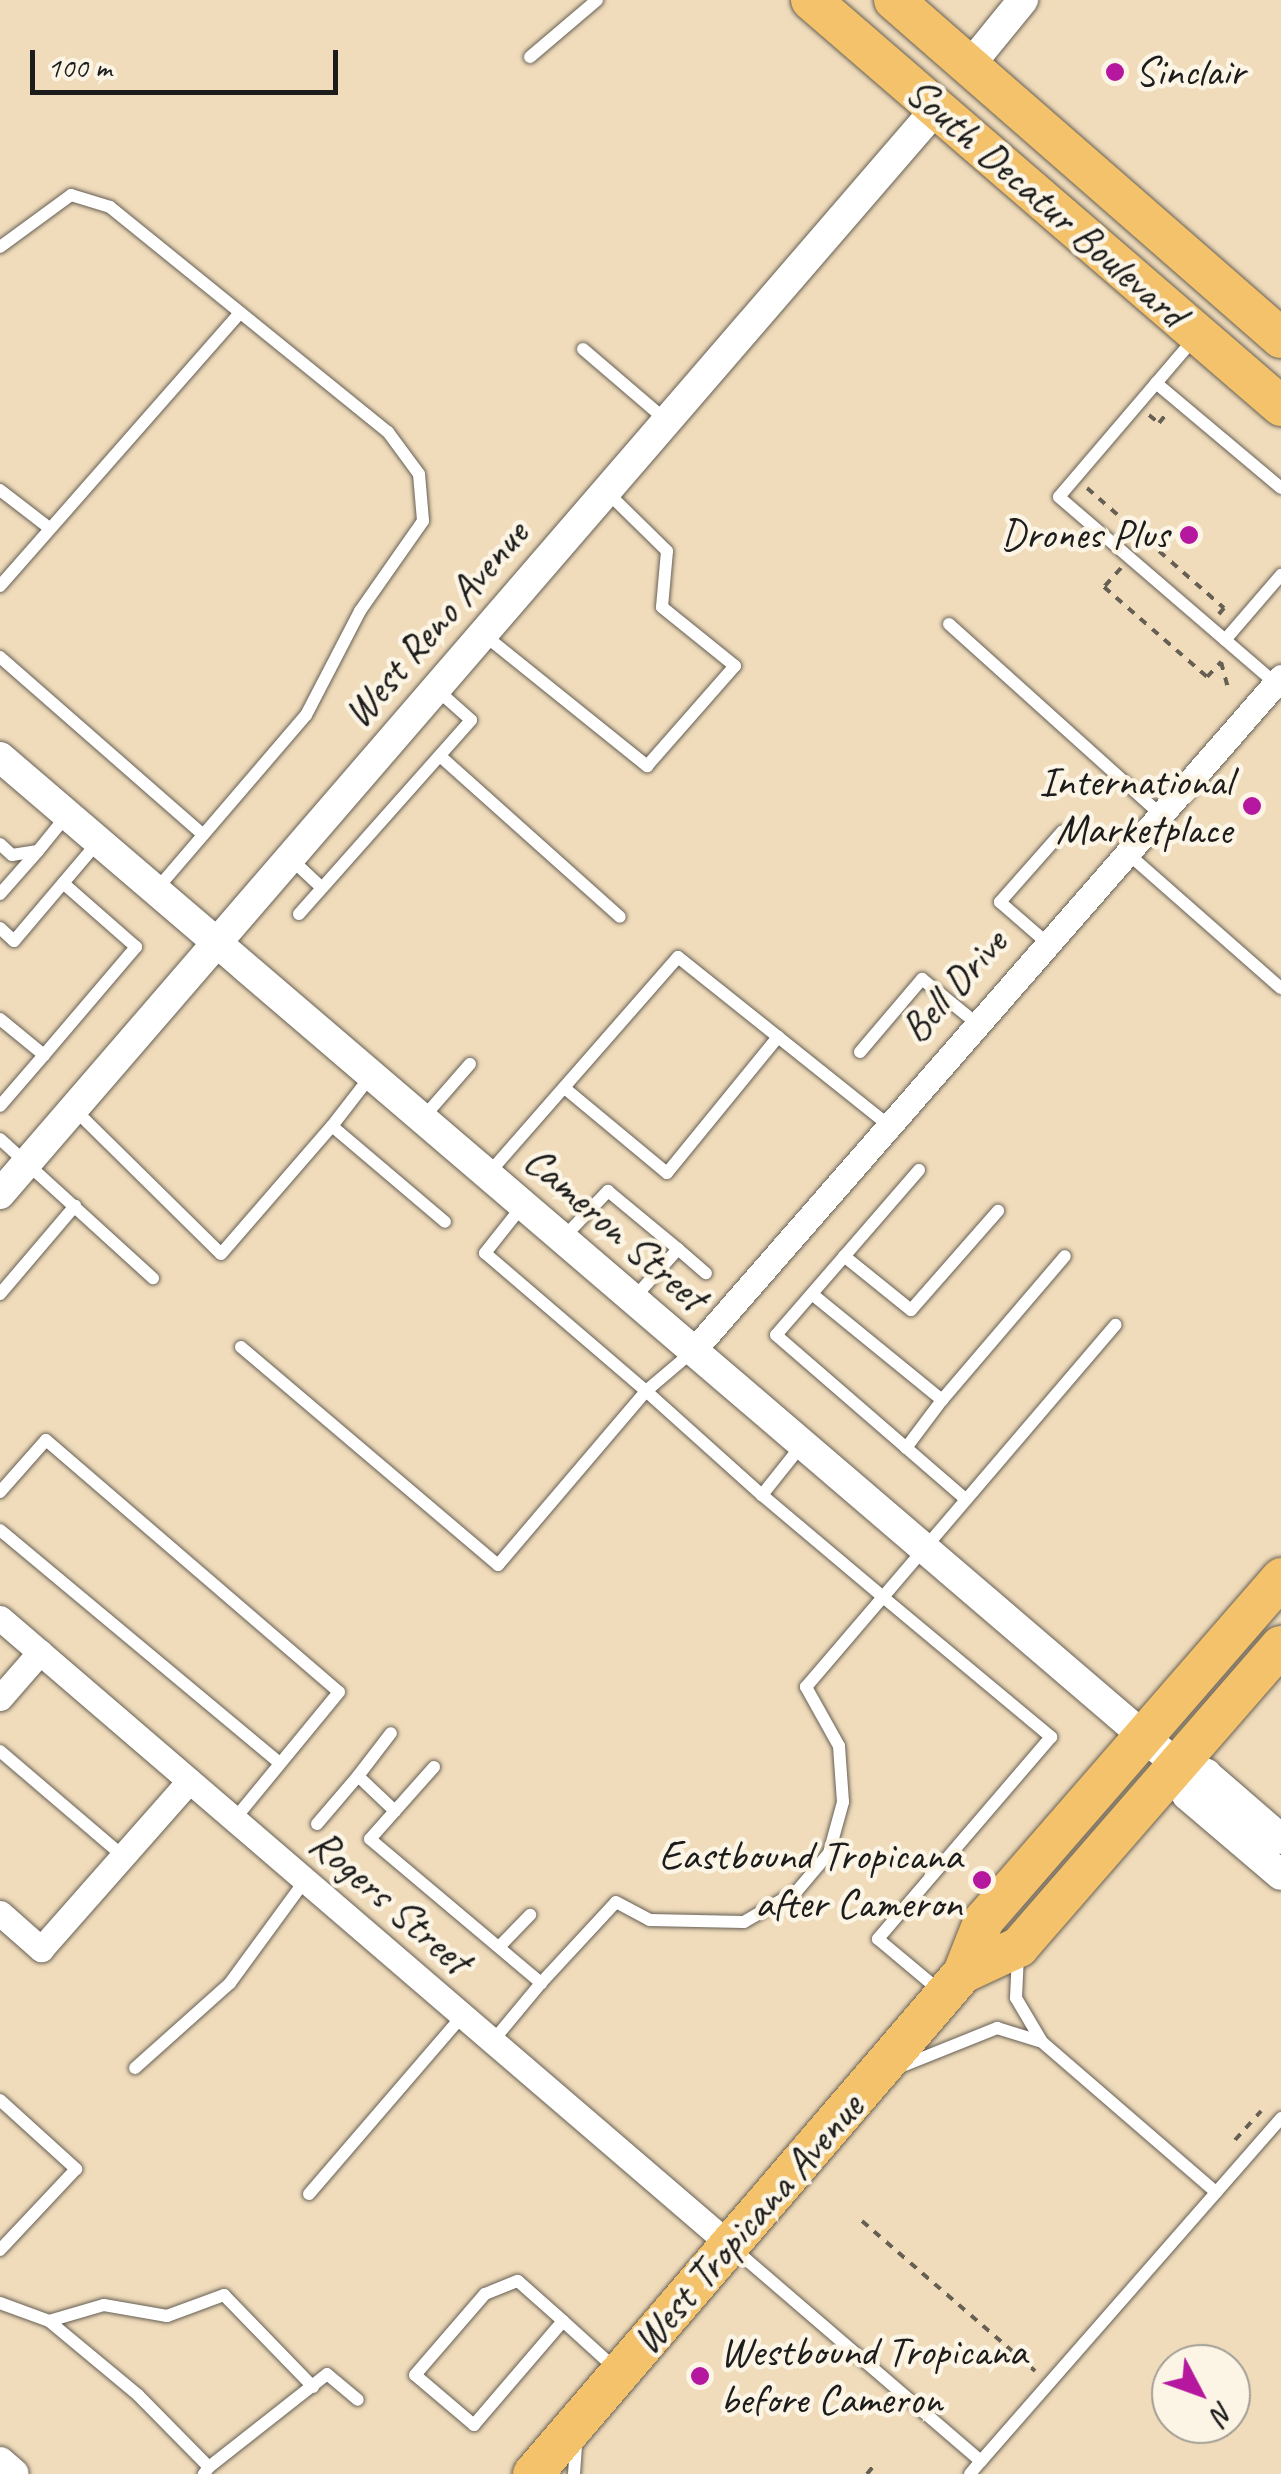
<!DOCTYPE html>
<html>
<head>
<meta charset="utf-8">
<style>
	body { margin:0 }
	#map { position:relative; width:1281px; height:2474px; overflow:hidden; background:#f0dcbb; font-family:Caveat,sans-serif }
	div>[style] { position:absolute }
	.path>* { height:4px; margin-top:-2px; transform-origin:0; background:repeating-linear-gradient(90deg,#665f54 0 8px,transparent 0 16px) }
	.roads { filter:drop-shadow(0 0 2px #665f54) drop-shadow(0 0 2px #665f54) }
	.service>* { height:12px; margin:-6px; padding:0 6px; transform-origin:6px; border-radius:6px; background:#fff }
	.minor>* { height:25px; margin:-12.5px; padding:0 12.5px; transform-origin:12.5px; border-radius:12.5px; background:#fff }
	.tertiary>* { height:30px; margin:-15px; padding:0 15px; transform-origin:15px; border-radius:15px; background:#fff }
	.primary>* { height:40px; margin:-20px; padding:0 20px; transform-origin:20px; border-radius:20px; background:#f3c26a }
	.dots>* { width:28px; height:28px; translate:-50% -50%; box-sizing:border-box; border:5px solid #fcf5e5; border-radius:50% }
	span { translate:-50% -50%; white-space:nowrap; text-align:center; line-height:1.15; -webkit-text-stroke:9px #fcf5e5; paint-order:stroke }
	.poi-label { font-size:42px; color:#1c1c1c }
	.left { translate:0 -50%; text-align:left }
	.right { translate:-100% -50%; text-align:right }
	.street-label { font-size:42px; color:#1c1c1c }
	.north { position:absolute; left:1151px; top:2344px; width:100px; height:100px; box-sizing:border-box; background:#fcf5e5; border:2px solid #a29e95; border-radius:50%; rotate:131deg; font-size:28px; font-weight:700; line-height:40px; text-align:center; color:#1c1c1c }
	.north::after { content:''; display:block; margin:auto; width:35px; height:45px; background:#b5179e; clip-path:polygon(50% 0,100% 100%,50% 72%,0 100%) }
	.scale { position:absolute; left:30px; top:50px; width:308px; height:45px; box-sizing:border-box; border:5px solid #1c1c1c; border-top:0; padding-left:12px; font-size:30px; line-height:35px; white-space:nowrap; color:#1c1c1c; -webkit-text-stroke:8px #fcf5e5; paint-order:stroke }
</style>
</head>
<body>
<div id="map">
	<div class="path">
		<i style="left:1149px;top:415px;width:13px;rotate:39deg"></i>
		<i style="left:1159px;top:423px;width:13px;rotate:-51deg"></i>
		<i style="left:1087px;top:488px;width:182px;rotate:41.2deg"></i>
		<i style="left:1224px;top:608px;width:8px;rotate:130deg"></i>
		<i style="left:1121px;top:568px;width:25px;rotate:132deg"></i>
		<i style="left:1104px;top:587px;width:137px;rotate:41.1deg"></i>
		<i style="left:1207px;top:677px;width:21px;rotate:-47deg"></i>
		<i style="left:1221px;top:662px;width:27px;rotate:75deg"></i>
		<i style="left:1235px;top:2140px;width:39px;rotate:-48deg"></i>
		<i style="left:862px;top:2221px;width:229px;rotate:40.9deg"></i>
		<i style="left:867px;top:2474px;width:14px;rotate:-51deg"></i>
	</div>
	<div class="roads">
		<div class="service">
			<i style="left:530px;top:57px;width:88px;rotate:-40.4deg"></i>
			<i style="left:0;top:247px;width:88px;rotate:-36.2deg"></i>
			<i style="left:71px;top:195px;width:41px;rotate:17.1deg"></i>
			<i style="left:110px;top:207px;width:358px;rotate:39deg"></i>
			<i style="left:388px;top:432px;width:52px;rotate:53.6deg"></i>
			<i style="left:419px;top:474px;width:47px;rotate:85.1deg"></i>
			<i style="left:423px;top:521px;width:110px;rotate:125deg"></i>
			<i style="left:360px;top:611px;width:117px;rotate:117.4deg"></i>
			<i style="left:306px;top:715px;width:229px;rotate:130.6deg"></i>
			<i style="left:1193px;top:340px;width:206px;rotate:130.5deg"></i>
			<i style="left:1059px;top:497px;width:285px;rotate:40.7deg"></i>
			<i style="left:583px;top:349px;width:111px;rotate:40.6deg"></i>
			<i style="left:1156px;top:383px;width:163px;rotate:40deg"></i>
			<i style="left:0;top:490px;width:61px;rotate:37.6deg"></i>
			<i style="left:0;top:586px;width:363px;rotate:-48.7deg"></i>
			<i style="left:949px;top:624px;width:284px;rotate:42deg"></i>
			<i style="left:483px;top:634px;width:211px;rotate:38.8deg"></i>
			<i style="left:647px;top:766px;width:133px;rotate:-48.7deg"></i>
			<i style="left:735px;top:666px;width:94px;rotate:-141.1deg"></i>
			<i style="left:662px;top:607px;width:56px;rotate:-84.9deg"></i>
			<i style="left:667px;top:551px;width:86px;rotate:-135.5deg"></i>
			<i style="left:1225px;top:640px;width:86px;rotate:-49.3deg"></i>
			<i style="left:0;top:657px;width:270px;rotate:41.2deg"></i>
			<i style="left:440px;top:756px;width:241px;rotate:41.8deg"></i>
			<i style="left:0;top:844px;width:16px;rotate:43deg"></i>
			<i style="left:12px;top:855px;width:26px;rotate:-9deg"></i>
			<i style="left:38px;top:851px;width:46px;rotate:-51.1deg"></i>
			<i style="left:1126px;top:852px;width:206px;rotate:41.3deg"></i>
			<i style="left:291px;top:859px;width:42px;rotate:43.1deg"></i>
			<i style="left:0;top:894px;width:57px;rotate:-48.5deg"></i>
			<i style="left:299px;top:914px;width:259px;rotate:-48.4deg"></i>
			<i style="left:471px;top:720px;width:47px;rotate:-138.5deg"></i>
			<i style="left:0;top:928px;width:19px;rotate:43deg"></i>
			<i style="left:14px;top:941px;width:128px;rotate:-49.7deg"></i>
			<i style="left:1046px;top:942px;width:61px;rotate:-139deg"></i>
			<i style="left:1000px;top:902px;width:94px;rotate:-48.5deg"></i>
			<i style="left:0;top:1019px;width:57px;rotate:39.3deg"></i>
			<i style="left:44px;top:1055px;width:67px;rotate:130.8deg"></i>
			<i style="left:860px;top:1052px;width:96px;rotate:-49.7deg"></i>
			<i style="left:922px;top:979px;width:68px;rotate:39.1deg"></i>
			<i style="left:44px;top:1055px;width:142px;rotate:-49.6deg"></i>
			<i style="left:136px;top:947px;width:97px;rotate:-138.8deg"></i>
			<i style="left:370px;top:1077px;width:62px;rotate:127.8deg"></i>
			<i style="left:332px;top:1126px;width:148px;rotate:40.3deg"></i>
			<i style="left:567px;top:1090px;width:130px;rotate:39.7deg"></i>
			<i style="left:667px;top:1173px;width:176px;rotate:-50.8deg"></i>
			<i style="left:74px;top:1109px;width:206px;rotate:44.6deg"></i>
			<i style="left:221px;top:1254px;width:169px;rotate:-49.1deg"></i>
			<i style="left:422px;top:1119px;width:73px;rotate:-48.9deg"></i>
			<i style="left:0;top:1139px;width:207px;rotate:42.3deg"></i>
			<i style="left:919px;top:1170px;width:218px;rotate:130.9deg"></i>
			<i style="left:776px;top:1335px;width:249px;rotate:40.9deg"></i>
			<i style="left:489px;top:1173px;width:287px;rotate:-48.8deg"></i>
			<i style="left:678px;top:957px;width:266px;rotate:38.6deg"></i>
			<i style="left:564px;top:1237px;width:64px;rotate:-46.3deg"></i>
			<i style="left:608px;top:1191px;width:91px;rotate:39.6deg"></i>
			<i style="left:678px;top:1249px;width:66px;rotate:131.9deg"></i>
			<i style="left:678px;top:1249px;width:37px;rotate:41deg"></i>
			<i style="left:844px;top:1256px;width:86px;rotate:38.9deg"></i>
			<i style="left:911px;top:1310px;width:132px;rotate:-48.7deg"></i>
			<i style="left:0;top:1294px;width:116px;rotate:-49.6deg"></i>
			<i style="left:812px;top:1294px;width:168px;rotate:39.2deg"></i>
			<i style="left:942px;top:1400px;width:189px;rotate:-49.5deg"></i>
			<i style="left:241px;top:1347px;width:337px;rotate:40.3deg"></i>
			<i style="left:498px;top:1565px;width:228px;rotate:-49.6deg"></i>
			<i style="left:646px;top:1391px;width:212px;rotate:-139.4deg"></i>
			<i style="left:485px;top:1253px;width:61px;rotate:-51.6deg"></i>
			<i style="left:692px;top:1352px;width:60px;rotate:139.7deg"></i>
			<i style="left:646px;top:1391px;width:156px;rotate:41.9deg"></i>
			<i style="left:801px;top:1446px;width:63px;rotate:128.5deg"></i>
			<i style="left:762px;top:1495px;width:158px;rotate:40.1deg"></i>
			<i style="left:883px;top:1597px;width:358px;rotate:-49.5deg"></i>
			<i style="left:906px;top:1448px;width:60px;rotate:-53.1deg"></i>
			<i style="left:0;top:1492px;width:69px;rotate:-48.5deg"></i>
			<i style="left:46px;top:1440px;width:386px;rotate:40.7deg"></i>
			<i style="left:339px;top:1692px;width:166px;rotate:129.4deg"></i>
			<i style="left:0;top:1530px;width:364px;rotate:39.8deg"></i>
			<i style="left:0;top:1751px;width:162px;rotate:40.5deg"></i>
			<i style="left:434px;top:1767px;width:96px;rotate:131.6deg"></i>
			<i style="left:370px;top:1839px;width:224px;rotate:40.1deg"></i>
			<i style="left:541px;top:1983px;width:77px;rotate:129.7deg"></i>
			<i style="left:358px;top:1776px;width:54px;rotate:-52.5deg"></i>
			<i style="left:317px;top:1824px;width:63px;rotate:-49.5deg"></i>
			<i style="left:358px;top:1776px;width:51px;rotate:43.4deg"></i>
			<i style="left:499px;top:1947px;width:45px;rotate:-45.9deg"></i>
			<i style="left:1018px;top:1954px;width:44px;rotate:92.6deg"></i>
			<i style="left:1016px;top:1998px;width:51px;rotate:59.4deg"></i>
			<i style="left:1042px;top:2042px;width:230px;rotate:40.8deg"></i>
			<i style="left:541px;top:1983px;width:110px;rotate:-47.2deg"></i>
			<i style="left:616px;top:1902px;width:38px;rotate:28deg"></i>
			<i style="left:650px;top:1920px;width:94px;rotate:1.2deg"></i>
			<i style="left:744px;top:1922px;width:61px;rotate:-30.3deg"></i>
			<i style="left:797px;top:1891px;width:50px;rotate:-49.9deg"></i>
			<i style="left:829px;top:1853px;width:53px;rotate:-74.6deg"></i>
			<i style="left:843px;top:1802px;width:56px;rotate:-94.1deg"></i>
			<i style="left:839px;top:1746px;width:68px;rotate:-119.2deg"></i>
			<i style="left:806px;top:1687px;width:118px;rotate:-49.5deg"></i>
			<i style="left:883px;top:1597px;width:219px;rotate:39.8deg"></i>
			<i style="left:1051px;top:1737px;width:266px;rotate:130.6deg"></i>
			<i style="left:878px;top:1939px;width:80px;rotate:39.9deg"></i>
			<i style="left:900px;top:2067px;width:105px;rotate:-21.9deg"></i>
			<i style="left:997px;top:2028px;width:44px;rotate:17.2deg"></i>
			<i style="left:135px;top:2068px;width:127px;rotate:-41.8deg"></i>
			<i style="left:230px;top:1983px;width:125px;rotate:-53.8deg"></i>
			<i style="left:0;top:2100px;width:103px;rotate:42.2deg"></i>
			<i style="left:76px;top:2169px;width:111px;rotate:133.2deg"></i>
			<i style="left:309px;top:2194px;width:235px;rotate:-49.3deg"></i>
			<i style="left:733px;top:2248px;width:327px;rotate:40.7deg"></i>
			<i style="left:981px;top:2461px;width:456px;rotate:-48.8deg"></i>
			<i style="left:0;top:2303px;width:52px;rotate:20.2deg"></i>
			<i style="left:49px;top:2321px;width:116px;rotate:39.7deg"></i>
			<i style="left:138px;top:2395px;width:101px;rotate:45.4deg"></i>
			<i style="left:209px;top:2467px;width:9px;rotate:126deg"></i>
			<i style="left:49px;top:2321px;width:57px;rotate:-16.2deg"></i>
			<i style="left:104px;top:2305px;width:64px;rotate:9.9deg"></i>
			<i style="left:167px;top:2316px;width:61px;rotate:-20.2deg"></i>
			<i style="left:224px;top:2295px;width:128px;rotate:45.9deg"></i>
			<i style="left:563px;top:2321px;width:137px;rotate:130.6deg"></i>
			<i style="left:474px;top:2425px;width:77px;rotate:-139.7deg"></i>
			<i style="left:415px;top:2375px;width:107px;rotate:-49.2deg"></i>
			<i style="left:485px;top:2294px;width:35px;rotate:-22deg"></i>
			<i style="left:518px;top:2281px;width:60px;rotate:41.6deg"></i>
			<i style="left:563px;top:2321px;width:74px;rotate:42.3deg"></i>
			<i style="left:209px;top:2467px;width:150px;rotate:-38.2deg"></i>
			<i style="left:327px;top:2374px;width:40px;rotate:40deg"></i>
			<i style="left:574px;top:2474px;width:32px;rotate:-86deg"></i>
			<i style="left:970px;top:2474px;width:17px;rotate:-50deg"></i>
		</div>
		<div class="minor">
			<i style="left:692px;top:1352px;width:896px;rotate:-48.89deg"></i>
			<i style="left:0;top:1618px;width:962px;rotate:40.66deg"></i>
			<i style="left:0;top:1698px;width:61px;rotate:-49deg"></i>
			<i style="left:0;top:1913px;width:55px;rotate:41.3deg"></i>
			<i style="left:41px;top:1949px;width:224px;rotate:-48.6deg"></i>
		</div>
		<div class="tertiary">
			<i style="left:970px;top:65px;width:84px;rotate:-50.8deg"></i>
			<i style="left:0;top:757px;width:1548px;rotate:40.57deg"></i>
			<i style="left:1176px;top:1764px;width:32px;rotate:18deg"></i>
			<i style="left:1206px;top:1774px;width:99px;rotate:40.9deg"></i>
			<i style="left:0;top:1194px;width:1433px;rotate:-49.22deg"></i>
			<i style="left:1176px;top:1764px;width:33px;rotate:70deg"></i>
			<i style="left:1187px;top:1795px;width:123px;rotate:40.4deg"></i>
			<i style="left:0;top:2462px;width:18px;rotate:41deg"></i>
		</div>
		<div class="primary">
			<i style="left:811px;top:0;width:621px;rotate:40.82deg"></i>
			<i style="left:894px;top:0;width:514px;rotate:41.13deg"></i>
			<i style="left:963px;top:1973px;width:62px;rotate:-24.9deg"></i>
			<i style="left:1019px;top:1947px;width:399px;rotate:-49deg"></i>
			<i style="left:533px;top:2474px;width:660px;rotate:-49.36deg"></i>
			<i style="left:963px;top:1973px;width:57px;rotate:-68.4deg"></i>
			<i style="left:984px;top:1920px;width:453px;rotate:-49deg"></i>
		</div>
	</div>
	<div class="dots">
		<i style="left:1115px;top:72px;background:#b5179e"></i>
		<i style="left:1189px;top:535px;background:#b5179e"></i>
		<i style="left:1252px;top:806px;background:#b5179e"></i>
		<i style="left:982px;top:1880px;background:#b5179e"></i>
		<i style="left:700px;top:2376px;background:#b5179e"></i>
	</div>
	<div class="poi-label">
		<span class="left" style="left:1135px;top:72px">Sinclair</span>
		<span class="right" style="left:1169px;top:535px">Drones Plus</span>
		<span class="right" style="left:1232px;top:806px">International<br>Marketplace</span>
		<span class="right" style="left:962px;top:1880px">Eastbound Tropicana<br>after Cameron</span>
		<span class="left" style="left:720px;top:2376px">Westbound Tropicana<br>before Cameron</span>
	</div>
	<div class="street-label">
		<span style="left:1046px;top:203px;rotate:41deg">South Decatur Boulevard</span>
		<span style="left:436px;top:624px;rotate:-49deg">West Reno Avenue</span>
		<span style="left:954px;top:986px;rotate:-48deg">Bell Drive</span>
		<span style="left:615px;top:1229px;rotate:41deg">Cameron Street</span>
		<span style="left:390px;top:1902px;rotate:41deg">Rogers Street</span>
		<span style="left:748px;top:2224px;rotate:-49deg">West Tropicana Avenue</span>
	</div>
	<div class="north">N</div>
	<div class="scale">100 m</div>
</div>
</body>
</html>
